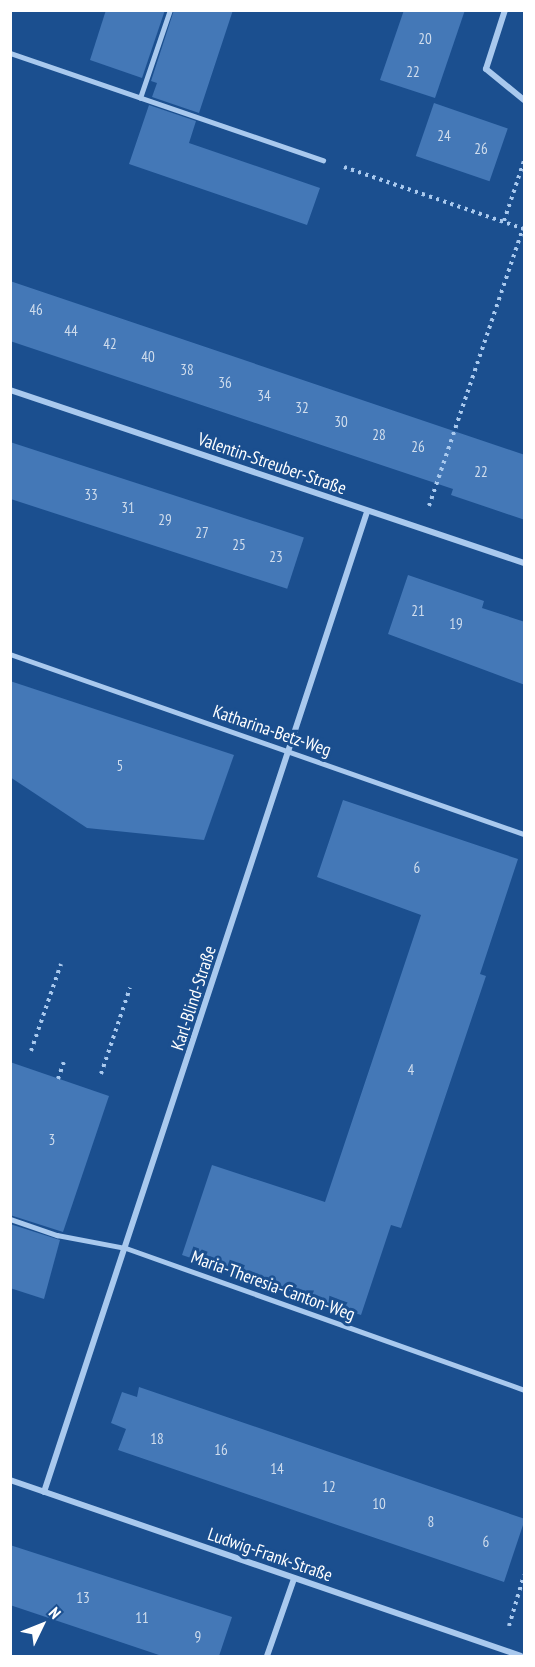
<!DOCTYPE html>
<html>
<head>
<meta charset="utf-8">
<style>
	body { margin:0 }
	#map { position:relative; width:535px; height:1667px; overflow:hidden; background:#1b4f8f; font-family:"PT Sans Narrow",sans-serif }
	div>[style] { position:absolute }
	.building>* { inset:0; background:#4478b7; transform-origin:0 0 }
	.path>* { height:4px; margin-top:-2px; transform-origin:0; background:repeating-linear-gradient(90deg,#a9c9ee 0 3px,transparent 0 7.5px) }
	.service>* { height:4.5px; margin:-2.25px; padding:0 2.25px; transform-origin:2.25px; border-radius:2.25px; background:#a9c9ee }
	.minor>* { height:6px; margin:-3px; padding:0 3px; transform-origin:3px; border-radius:3px; background:#a9c9ee }
	span { translate:-50% -50%; white-space:nowrap; text-align:center; line-height:1.15; -webkit-text-stroke:6px #1b4f8f; paint-order:stroke }
	.number-label { font-size:15px; color:#d0dded }
	.number-label span { -webkit-text-stroke-width:0 }
	.street-label { font-size:18px; color:#fff }
	.frame { position:absolute; inset:0; border:12px solid #fff; pointer-events:none }
	.north { position:absolute; left:12px; top:1595px; width:60px; height:60px; -webkit-text-stroke:4px #1b4f8f; paint-order:stroke; rotate:47deg; font-size:16px; font-weight:700; line-height:24px; text-align:center; color:#fff }
	.north::after { content:''; display:block; margin:auto; width:21px; height:27px; background:#fff; clip-path:polygon(50% 0,100% 100%,50% 72%,0 100%) }
</style>
</head>
<body>
<div id="map">
	<div class="building">
		<i style="clip-path:polygon(106px 10px,165px 10px,142px 78px,90px 60px)"></i>
		<i style="clip-path:polygon(174px 10px,233px 10px,199px 113px,152px 97px,157px 83px,151px 81px)"></i>
		<i style="clip-path:polygon(404px 10px,465px 10px,435px 98px,380px 80px)"></i>
		<i style="left:434px;top:103px;width:78px;height:56px;rotate:19deg"></i>
		<i style="clip-path:polygon(149px 105px,196px 121px,189px 143px,320px 188px,307px 225px,129px 164px)"></i>
		<i style="clip-path:polygon(10px 281px,525px 455px,525px 520px,451px 495px,453px 489px,10px 341px)"></i>
		<i style="left:10px;top:442px;width:309px;height:54px;rotate:18deg"></i>
		<i style="clip-path:polygon(408px 575px,484px 601px,482px 608px,525px 622px,525px 685px,388px 634px)"></i>
		<i style="clip-path:polygon(10px 681px,234px 755px,204px 840px,87px 828px,10px 777px)"></i>
		<i style="clip-path:polygon(343px 800px,518px 859px,480px 974px,486px 976px,401px 1228px,391px 1225px,361px 1315px,182px 1255px,212px 1165px,325px 1202px,421px 915px,317px 877px)"></i>
		<i style="clip-path:polygon(10px 1062px,109px 1096px,63px 1232px,10px 1215px)"></i>
		<i style="clip-path:polygon(10px 1224px,60px 1240px,44px 1299px,10px 1288px)"></i>
		<i style="clip-path:polygon(139px 1387px,525px 1519px,504px 1582px,118px 1450px,126px 1429px,111px 1423px,122px 1392px,137px 1397px)"></i>
		<i style="clip-path:polygon(10px 1545px,232px 1617px,219px 1656px,162px 1656px,10px 1605px)"></i>
	</div>
	<div class="path">
		<i style="left:344px;top:167px;width:190px;rotate:19deg"></i>
		<i style="left:504px;top:221px;width:63px;rotate:-71.6deg"></i>
		<i style="left:429px;top:506px;width:293px;rotate:-71.3deg"></i>
		<i style="left:31px;top:1051px;width:92px;rotate:-71deg"></i>
		<i style="left:101px;top:1074px;width:91px;rotate:-71.4deg"></i>
		<i style="left:58px;top:1079px;width:18px;rotate:-71deg"></i>
		<i style="left:509px;top:1626px;width:53px;rotate:-73.6deg"></i>
	</div>
	<div class="service">
		<i style="left:10px;top:53px;width:331px;rotate:18.9deg"></i>
		<i style="left:140px;top:98px;width:93px;rotate:-71.2deg"></i>
		<i style="left:10px;top:654px;width:545px;rotate:19.3deg"></i>
		<i style="left:10px;top:1219px;width:50px;rotate:18.8deg"></i>
		<i style="left:57px;top:1235px;width:70px;rotate:10.7deg"></i>
		<i style="left:126px;top:1248px;width:423px;rotate:19.6deg"></i>
	</div>
	<div class="minor">
		<i style="left:505px;top:10px;width:62px;rotate:107.9deg"></i>
		<i style="left:486px;top:69px;width:49px;rotate:39.2deg"></i>
		<i style="left:10px;top:390px;width:542px;rotate:18.6deg"></i>
		<i style="left:10px;top:1480px;width:540px;rotate:19deg"></i>
		<i style="left:44px;top:1492px;width:1032px;rotate:-71.76deg"></i>
		<i style="left:267px;top:1656px;width:82px;rotate:-70.7deg"></i>
	</div>
	<div class="number-label">
		<span style="left:425px;top:39px">20</span>
		<span style="left:413px;top:72px">22</span>
		<span style="left:444px;top:136px">24</span>
		<span style="left:481px;top:149px">26</span>
		<span style="left:36px;top:310px">46</span>
		<span style="left:71px;top:331px">44</span>
		<span style="left:110px;top:344px">42</span>
		<span style="left:148px;top:357px">40</span>
		<span style="left:187px;top:370px">38</span>
		<span style="left:225px;top:383px">36</span>
		<span style="left:264px;top:396px">34</span>
		<span style="left:302px;top:408px">32</span>
		<span style="left:341px;top:422px">30</span>
		<span style="left:379px;top:435px">28</span>
		<span style="left:418px;top:447px">26</span>
		<span style="left:481px;top:472px">22</span>
		<span style="left:91px;top:495px">33</span>
		<span style="left:128px;top:508px">31</span>
		<span style="left:165px;top:520px">29</span>
		<span style="left:202px;top:533px">27</span>
		<span style="left:239px;top:545px">25</span>
		<span style="left:276px;top:557px">23</span>
		<span style="left:418px;top:611px">21</span>
		<span style="left:456px;top:624px">19</span>
		<span style="left:120px;top:766px">5</span>
		<span style="left:417px;top:868px">6</span>
		<span style="left:411px;top:1070px">4</span>
		<span style="left:52px;top:1140px">3</span>
		<span style="left:157px;top:1439px">18</span>
		<span style="left:221px;top:1450px">16</span>
		<span style="left:277px;top:1469px">14</span>
		<span style="left:329px;top:1487px">12</span>
		<span style="left:379px;top:1504px">10</span>
		<span style="left:431px;top:1522px">8</span>
		<span style="left:486px;top:1542px">6</span>
		<span style="left:83px;top:1598px">13</span>
		<span style="left:142px;top:1618px">11</span>
		<span style="left:198px;top:1637px">9</span>
	</div>
	<div class="street-label">
		<span style="left:272px;top:464px;rotate:19deg">Valentin-Streuber-Straße</span>
		<span style="left:272px;top:731px;rotate:19deg">Katharina-Betz-Weg</span>
		<span style="left:194px;top:998px;rotate:-72deg">Karl-Blind-Straße</span>
		<span style="left:273px;top:1286px;rotate:20deg">Maria-Theresia-Canton-Weg</span>
		<span style="left:270px;top:1555px;rotate:19deg">Ludwig-Frank-Straße</span>
	</div>
	<div class="frame"></div>
	<div class="north">N</div>
</div>
</body>
</html>
